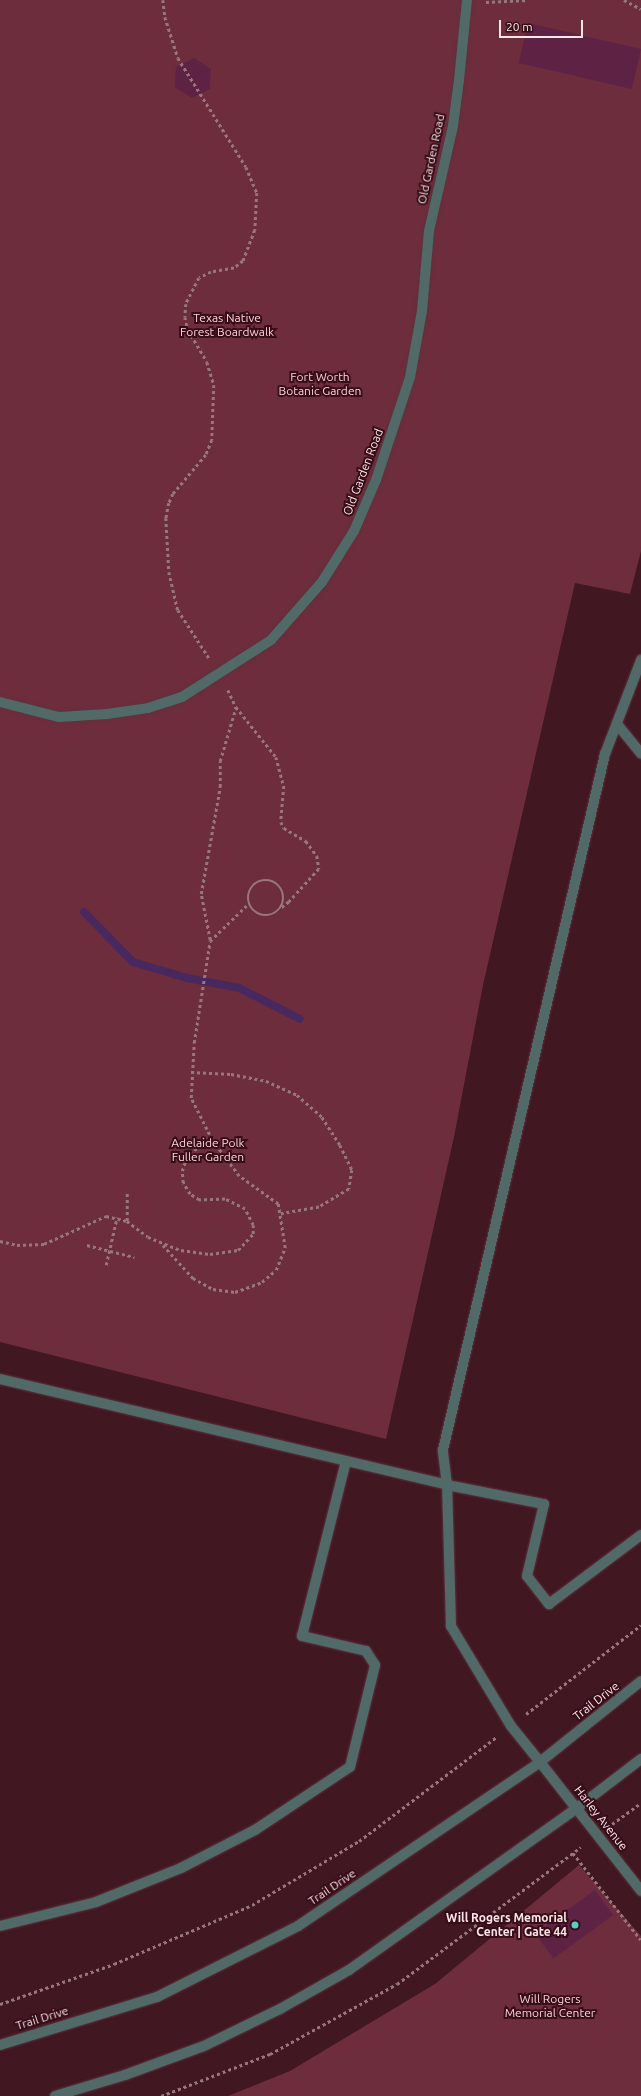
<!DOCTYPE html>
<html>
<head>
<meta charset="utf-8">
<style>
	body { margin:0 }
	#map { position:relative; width:641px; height:2096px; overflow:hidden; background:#411721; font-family:Ubuntu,sans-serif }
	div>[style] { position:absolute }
	.green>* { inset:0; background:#6e2d3c }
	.stream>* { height:8px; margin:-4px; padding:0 4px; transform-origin:4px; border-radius:4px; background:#47295f }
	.building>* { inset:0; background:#5e2344; transform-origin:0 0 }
	.path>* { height:2.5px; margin-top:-1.25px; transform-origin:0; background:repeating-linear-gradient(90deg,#97767c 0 3px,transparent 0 6px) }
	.path>.ring { margin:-1.25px; padding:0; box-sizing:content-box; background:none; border:2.5px solid #97767c; border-radius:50% }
	.roads { filter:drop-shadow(0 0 1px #5b343d) drop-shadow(0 0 1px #5b343d) }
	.service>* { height:10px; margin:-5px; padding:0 5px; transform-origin:5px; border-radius:5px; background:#516967 }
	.minor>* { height:10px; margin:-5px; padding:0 5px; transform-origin:5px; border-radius:5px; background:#516967 }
	.tertiary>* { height:10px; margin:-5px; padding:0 5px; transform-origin:5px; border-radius:5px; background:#516967 }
	.dots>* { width:11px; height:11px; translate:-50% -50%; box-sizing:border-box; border:2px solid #360d18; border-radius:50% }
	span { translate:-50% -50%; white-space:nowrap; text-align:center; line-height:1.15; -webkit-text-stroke:4px #360d18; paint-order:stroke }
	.street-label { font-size:12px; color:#fde6e9 }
	.park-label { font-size:12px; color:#fed2d9 }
	.poi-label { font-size:12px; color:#fde6e9; font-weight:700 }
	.right { translate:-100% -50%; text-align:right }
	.scale { position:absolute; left:499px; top:20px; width:84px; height:18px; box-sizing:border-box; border:2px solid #fde6e9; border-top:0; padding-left:5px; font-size:12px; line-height:14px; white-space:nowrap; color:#fde6e9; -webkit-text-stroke:3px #360d18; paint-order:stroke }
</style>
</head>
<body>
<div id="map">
	<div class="green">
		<i style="clip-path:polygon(0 0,641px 0,641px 551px,630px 594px,575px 583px,483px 985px,454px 1137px,386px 1439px,0 1342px)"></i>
		<i style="clip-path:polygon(579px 1865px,641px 1936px,641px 2096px,228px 2096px,290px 2071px,435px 1984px)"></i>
	</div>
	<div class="stream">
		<i style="left:84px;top:912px;width:70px;rotate:45.6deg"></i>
		<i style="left:133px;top:962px;width:56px;rotate:16.5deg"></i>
		<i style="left:187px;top:978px;width:53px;rotate:10.9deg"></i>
		<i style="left:239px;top:988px;width:68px;rotate:26.9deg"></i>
	</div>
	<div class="building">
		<i style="left:528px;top:23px;width:116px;height:41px;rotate:13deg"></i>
		<i style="clip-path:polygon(194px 58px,211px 69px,210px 89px,192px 98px,175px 87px,176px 67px)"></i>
		<i style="left:595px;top:1890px;width:31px;height:74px;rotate:54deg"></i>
	</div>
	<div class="path">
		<i style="left:163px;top:0;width:17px;rotate:83deg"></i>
		<i style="left:165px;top:17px;width:43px;rotate:72.4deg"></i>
		<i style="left:178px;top:58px;width:128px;rotate:58deg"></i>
		<i style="left:246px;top:167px;width:28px;rotate:67deg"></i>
		<i style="left:257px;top:193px;width:37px;rotate:93deg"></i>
		<i style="left:255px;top:230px;width:33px;rotate:111deg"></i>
		<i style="left:243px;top:261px;width:11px;rotate:142deg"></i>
		<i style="left:234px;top:268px;width:23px;rotate:170deg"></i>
		<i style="left:211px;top:272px;width:13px;rotate:153deg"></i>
		<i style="left:199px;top:278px;width:29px;rotate:117deg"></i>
		<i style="left:186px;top:304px;width:13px;rotate:94deg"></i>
		<i style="left:185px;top:317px;width:13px;rotate:77deg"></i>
		<i style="left:188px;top:330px;width:37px;rotate:59deg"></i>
		<i style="left:207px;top:362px;width:24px;rotate:73deg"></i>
		<i style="left:214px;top:385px;width:55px;rotate:92.1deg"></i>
		<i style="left:212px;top:440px;width:16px;rotate:112deg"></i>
		<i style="left:206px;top:455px;width:51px;rotate:130.2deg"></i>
		<i style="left:173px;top:494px;width:10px;rotate:114deg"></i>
		<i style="left:169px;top:503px;width:15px;rotate:101deg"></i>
		<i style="left:166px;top:518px;width:54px;rotate:86.8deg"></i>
		<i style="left:169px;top:572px;width:39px;rotate:77deg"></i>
		<i style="left:178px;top:610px;width:57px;rotate:57.1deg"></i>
		<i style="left:624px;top:0;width:19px;rotate:28deg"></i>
		<i style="left:486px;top:2px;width:42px;rotate:-2.7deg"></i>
		<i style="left:228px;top:690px;width:19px;rotate:65deg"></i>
		<i style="left:236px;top:707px;width:64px;rotate:51.3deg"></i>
		<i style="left:276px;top:757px;width:30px;rotate:75deg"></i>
		<i style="left:284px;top:786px;width:36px;rotate:95deg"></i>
		<i style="left:281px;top:822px;width:7px;rotate:63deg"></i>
		<i style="left:284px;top:828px;width:26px;rotate:31deg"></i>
		<i style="left:306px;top:841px;width:19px;rotate:54deg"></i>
		<i style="left:317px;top:856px;width:13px;rotate:81deg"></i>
		<i style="left:319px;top:869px;width:45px;rotate:132.3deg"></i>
		<i style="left:289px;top:902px;width:10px;rotate:143deg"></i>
		<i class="ring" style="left:248px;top:880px;width:33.5px;height:33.5px"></i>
		<i style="left:210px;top:940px;width:47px;rotate:-101.1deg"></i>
		<i style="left:201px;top:894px;width:109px;rotate:-79.9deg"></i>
		<i style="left:220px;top:787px;width:26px;rotate:-90deg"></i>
		<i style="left:220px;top:761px;width:56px;rotate:-73.5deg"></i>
		<i style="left:191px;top:1072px;width:40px;rotate:2.9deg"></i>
		<i style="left:231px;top:1074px;width:36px;rotate:11deg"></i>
		<i style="left:266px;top:1081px;width:34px;rotate:24deg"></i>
		<i style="left:297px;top:1095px;width:33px;rotate:41deg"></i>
		<i style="left:322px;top:1117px;width:33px;rotate:57deg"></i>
		<i style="left:340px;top:1145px;width:28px;rotate:64deg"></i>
		<i style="left:352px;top:1170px;width:19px;rotate:99deg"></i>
		<i style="left:349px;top:1189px;width:35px;rotate:149deg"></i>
		<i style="left:319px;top:1207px;width:39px;rotate:170deg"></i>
		<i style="left:127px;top:1221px;width:30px;rotate:-90deg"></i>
		<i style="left:0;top:1241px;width:17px;rotate:13deg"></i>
		<i style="left:17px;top:1245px;width:27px;rotate:-2deg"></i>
		<i style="left:44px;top:1244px;width:68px;rotate:-24.3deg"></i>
		<i style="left:106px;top:1216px;width:22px;rotate:13deg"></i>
		<i style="left:127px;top:1221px;width:26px;rotate:37deg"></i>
		<i style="left:148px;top:1237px;width:35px;rotate:22deg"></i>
		<i style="left:181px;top:1250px;width:29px;rotate:8deg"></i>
		<i style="left:210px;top:1254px;width:28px;rotate:-8deg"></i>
		<i style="left:238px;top:1250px;width:22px;rotate:-47deg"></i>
		<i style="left:253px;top:1234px;width:9px;rotate:-90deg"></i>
		<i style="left:253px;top:1225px;width:18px;rotate:-117deg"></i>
		<i style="left:245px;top:1209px;width:22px;rotate:-153deg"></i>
		<i style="left:225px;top:1199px;width:26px;rotate:178deg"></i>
		<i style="left:199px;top:1200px;width:11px;rotate:-146deg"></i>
		<i style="left:190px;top:1194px;width:13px;rotate:-122deg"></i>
		<i style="left:183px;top:1183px;width:12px;rotate:-95deg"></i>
		<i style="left:182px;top:1171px;width:13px;rotate:-72deg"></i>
		<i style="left:186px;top:1159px;width:12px;rotate:-48deg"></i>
		<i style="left:194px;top:1150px;width:21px;rotate:-29deg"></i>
		<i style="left:87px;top:1245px;width:49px;rotate:14.3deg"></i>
		<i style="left:163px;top:1245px;width:45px;rotate:47.7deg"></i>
		<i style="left:193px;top:1278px;width:23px;rotate:29deg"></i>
		<i style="left:213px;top:1289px;width:22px;rotate:8deg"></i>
		<i style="left:235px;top:1292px;width:29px;rotate:-20deg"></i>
		<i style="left:262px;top:1282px;width:18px;rotate:-41deg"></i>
		<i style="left:276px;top:1270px;width:24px;rotate:-68deg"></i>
		<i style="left:285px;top:1248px;width:45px;rotate:-99deg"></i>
		<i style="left:278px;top:1204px;width:48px;rotate:-144.3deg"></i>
		<i style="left:239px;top:1176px;width:45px;rotate:-126.9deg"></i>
		<i style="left:212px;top:1140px;width:47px;rotate:-116.6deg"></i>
		<i style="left:191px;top:1098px;width:55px;rotate:-86.9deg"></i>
		<i style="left:194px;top:1043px;width:103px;rotate:-81.1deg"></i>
		<i style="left:210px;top:941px;width:53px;rotate:-44.2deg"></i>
		<i style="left:106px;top:1265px;width:49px;rotate:-77.1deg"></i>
		<i style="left:526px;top:1714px;width:145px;rotate:-37.7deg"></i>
		<i style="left:612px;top:1824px;width:36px;rotate:-36deg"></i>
		<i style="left:573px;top:1853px;width:110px;rotate:52deg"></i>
		<i style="left:0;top:2004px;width:121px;rotate:-19.3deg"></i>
		<i style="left:114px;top:1964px;width:150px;rotate:-23.1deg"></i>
		<i style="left:252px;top:1905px;width:125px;rotate:-30.9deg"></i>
		<i style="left:359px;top:1841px;width:171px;rotate:-37.1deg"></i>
		<i style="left:161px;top:2096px;width:117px;rotate:-21.1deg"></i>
		<i style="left:270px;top:2054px;width:145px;rotate:-28.9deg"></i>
		<i style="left:397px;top:1984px;width:229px;rotate:-36.7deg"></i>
	</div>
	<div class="roads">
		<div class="service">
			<i style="left:0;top:702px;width:61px;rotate:14.3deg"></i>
			<i style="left:59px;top:717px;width:48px;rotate:-3.6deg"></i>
			<i style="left:107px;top:714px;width:41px;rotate:-8.3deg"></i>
			<i style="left:148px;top:708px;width:36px;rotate:-18deg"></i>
			<i style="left:182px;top:697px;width:106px;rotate:-32.6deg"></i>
			<i style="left:271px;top:640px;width:77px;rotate:-48.7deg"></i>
			<i style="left:322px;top:582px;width:60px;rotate:-57.9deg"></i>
			<i style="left:354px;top:531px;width:56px;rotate:-66.7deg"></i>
			<i style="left:376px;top:480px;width:108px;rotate:-71.7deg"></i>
			<i style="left:410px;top:377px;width:67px;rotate:-79.7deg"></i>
			<i style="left:422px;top:311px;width:80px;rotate:-85deg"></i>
			<i style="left:429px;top:231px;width:108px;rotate:-77.1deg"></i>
			<i style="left:453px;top:126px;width:46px;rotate:-82.6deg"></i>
			<i style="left:459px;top:80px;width:80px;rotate:-84.3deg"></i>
			<i style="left:617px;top:724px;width:38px;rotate:51deg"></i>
			<i style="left:0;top:1379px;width:459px;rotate:13.3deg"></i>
			<i style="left:447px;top:1485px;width:99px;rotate:11.1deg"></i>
			<i style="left:544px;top:1504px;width:74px;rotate:103.3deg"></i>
			<i style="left:527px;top:1576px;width:36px;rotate:52deg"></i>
			<i style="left:549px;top:1604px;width:115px;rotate:-36.9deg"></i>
			<i style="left:540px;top:1762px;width:46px;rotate:-128.9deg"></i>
			<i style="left:511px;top:1726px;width:117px;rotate:-121deg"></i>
			<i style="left:451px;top:1626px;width:141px;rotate:-91.6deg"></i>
			<i style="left:447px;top:1485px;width:35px;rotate:-97deg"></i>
			<i style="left:443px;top:1450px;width:715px;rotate:-76.9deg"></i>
			<i style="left:605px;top:754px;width:101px;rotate:-69deg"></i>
			<i style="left:0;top:1926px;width:99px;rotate:-14deg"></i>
			<i style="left:96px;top:1902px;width:92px;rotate:-21.8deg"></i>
			<i style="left:181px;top:1868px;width:83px;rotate:-27.2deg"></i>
			<i style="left:255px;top:1830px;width:114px;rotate:-33.6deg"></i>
			<i style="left:350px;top:1767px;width:105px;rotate:-76.2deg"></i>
			<i style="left:375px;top:1665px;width:17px;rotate:-123deg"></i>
			<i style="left:366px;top:1651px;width:66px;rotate:-166.8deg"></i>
			<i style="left:302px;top:1636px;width:180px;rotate:-75.9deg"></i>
		</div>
		<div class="minor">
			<i style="left:540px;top:1762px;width:164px;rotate:51.9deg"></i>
		</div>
		<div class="tertiary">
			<i style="left:0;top:2045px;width:164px;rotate:-17deg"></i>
			<i style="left:157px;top:1997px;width:158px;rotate:-26.7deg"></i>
			<i style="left:298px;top:1926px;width:292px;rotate:-34.1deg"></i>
			<i style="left:540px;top:1762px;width:129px;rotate:-38.7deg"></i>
			<i style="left:55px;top:2096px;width:73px;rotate:-16.7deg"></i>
			<i style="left:125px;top:2075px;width:84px;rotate:-20.2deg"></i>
			<i style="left:204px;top:2046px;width:85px;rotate:-26deg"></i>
			<i style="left:280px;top:2009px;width:79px;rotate:-29.5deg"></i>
			<i style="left:349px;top:1970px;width:280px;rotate:-35.4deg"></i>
			<i style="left:577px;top:1808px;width:81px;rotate:-37.4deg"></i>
		</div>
	</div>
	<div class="dots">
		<i style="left:575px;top:1925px;background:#55cec4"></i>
	</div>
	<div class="street-label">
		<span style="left:431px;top:159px;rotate:-78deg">Old Garden Road</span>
		<span style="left:363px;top:472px;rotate:-69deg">Old Garden Road</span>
		<span style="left:596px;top:1701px;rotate:-38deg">Trail Drive</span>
		<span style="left:601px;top:1818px;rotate:52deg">Harley Avenue</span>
		<span style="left:332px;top:1887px;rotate:-34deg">Trail Drive</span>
		<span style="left:42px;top:2018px;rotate:-17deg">Trail Drive</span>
	</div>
	<div class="park-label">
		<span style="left:227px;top:325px">Texas Native<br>Forest Boardwalk</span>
		<span style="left:320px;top:384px">Fort Worth<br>Botanic Garden</span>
		<span style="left:208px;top:1150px">Adelaide Polk<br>Fuller Garden</span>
		<span style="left:550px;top:2006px">Will Rogers<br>Memorial Center</span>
	</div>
	<div class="poi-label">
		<span class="right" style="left:567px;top:1925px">Will Rogers Memorial<br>Center | Gate 44</span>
	</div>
	<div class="scale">20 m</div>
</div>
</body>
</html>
